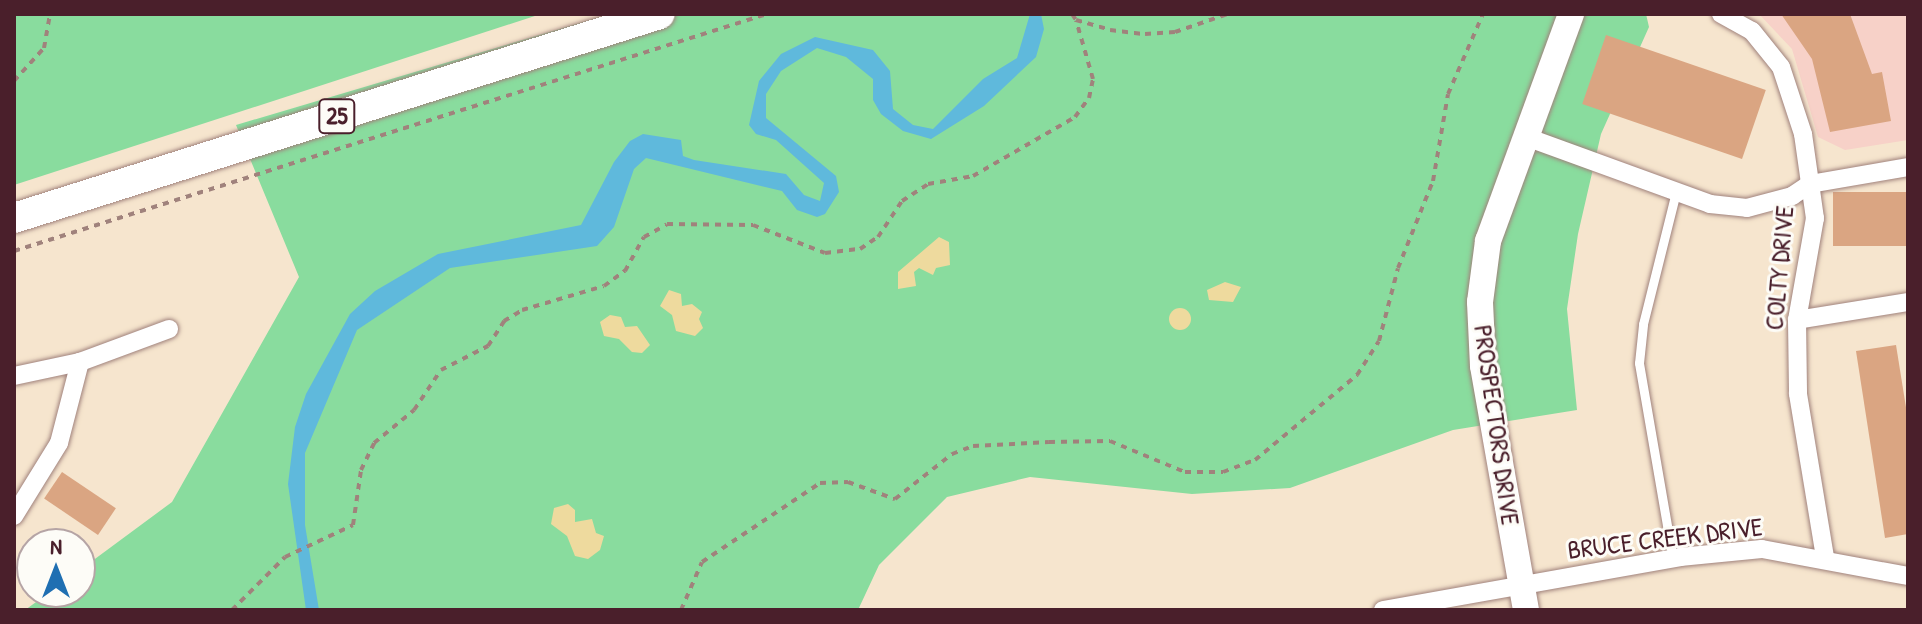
<!DOCTYPE html>
<html>
<head>
<meta charset="utf-8">
<style>
	body { margin:0 }
	#map { position:relative; width:1922px; height:624px; overflow:hidden; background:#f6e5ce; font-family:"Patrick Hand",sans-serif }
	div>[style] { position:absolute }
	.built>* { inset:0; background:#f7d1c8 }
	.green>* { inset:0; background:#89dc9e }
	.sand>* { inset:0; background:#eeda9e }
	.round { border-radius:50% }
	.water>* { inset:0; background:#5fb9dc }
	.building>* { inset:0; background:#daa582; transform-origin:0 0 }
	.path>* { height:4px; margin-top:-2px; transform-origin:0; background:repeating-linear-gradient(90deg,#a0827c 0 6px,transparent 0 12px) }
	.roads { filter:drop-shadow(0 0 2px #a0827c) drop-shadow(0 0 2px #a0827c) }
	.lane>* { height:9px; margin:-4.5px; padding:0 4.5px; transform-origin:4.5px; border-radius:4.5px; background:#fff }
	.street>* { height:18px; margin:-9px; padding:0 9px; transform-origin:9px; border-radius:9px; background:#fff }
	.secondary>* { height:26px; margin:-13px; padding:0 13px; transform-origin:13px; border-radius:13px; background:#fff }
	.primary>* { height:30px; margin:-15px; padding:0 15px; transform-origin:15px; border-radius:15px; background:#fff }
	span { translate:-50% -50%; white-space:nowrap; text-align:center; line-height:1.15; -webkit-text-stroke:6px #fdfcf7; paint-order:stroke }
	.shield-label span { padding:2px 6px; background:#fdfcf7; border:2px solid; border-radius:6px; -webkit-text-stroke-width:0 }
	.shield-label { font-size:24px; color:#4a1f2b; font-weight:700 }
	.street-label { font-size:26px; color:#4a1f2b }
	.frame { position:absolute; inset:0; border:16px solid #4a1f2b; pointer-events:none }
	.north { position:absolute; left:16px; top:528px; width:80px; height:80px; box-sizing:border-box; background:#fdfcf7; border:2px solid #b5a4a5; border-radius:50%; rotate:0deg; font-size:22px; font-weight:700; line-height:32px; text-align:center; color:#4a1f2b }
	.north::after { content:''; display:block; margin:auto; width:28px; height:36px; background:#1f6fb2; clip-path:polygon(50% 0,100% 100%,50% 72%,0 100%) }
</style>
</head>
<body>
<div id="map">
	<div class="built">
		<i style="clip-path:polygon(1759px 14px,1908px 14px,1908px 140px,1845px 150px,1818px 137px,1792px 49px)"></i>
	</div>
	<div class="green">
		<i style="clip-path:polygon(14px 14px,541px 14px,14px 185px)"></i>
		<i style="clip-path:polygon(610px 14px,1646px 14px,1649px 27px,1601px 134px,1578px 234px,1567px 309px,1577px 410px,1453px 430px,1290px 488px,1192px 494px,1030px 477px,947px 497px,879px 565px,858px 610px,25px 610px,50px 592px,80px 592px,80px 570px,172px 502px,299px 277px,236px 125px)"></i>
	</div>
	<div class="sand">
		<i style="clip-path:polygon(939px 237px,949px 242px,950px 265px,936px 268px,933px 275px,919px 268px,914px 272px,916px 286px,898px 289px,898px 272px)"></i>
		<i style="clip-path:polygon(1225px 282px,1241px 287px,1233px 302px,1209px 300px,1207px 290px)"></i>
		<i style="clip-path:polygon(669px 290px,681px 294px,682px 306px,692px 304px,702px 312px,699px 319px,703px 328px,695px 336px,676px 331px,672px 315px,660px 306px)"></i>
		<i class="round" style="left:1169px;top:308px;width:22px;height:22px"></i>
		<i style="clip-path:polygon(610px 315px,621px 317px,625px 327px,637px 326px,650px 345px,642px 353px,632px 352px,619px 339px,604px 336px,600px 322px)"></i>
		<i style="clip-path:polygon(568px 504px,575px 510px,575px 522px,592px 519px,596px 533px,604px 536px,600px 550px,588px 559px,575px 556px,567px 536px,551px 524px,554px 508px)"></i>
	</div>
	<div class="water">
		<i style="clip-path:polygon(1030px 14px,1041px 14px,1044px 29px,1036px 57px,984px 106px,931px 139px,903px 131px,881px 114px,873px 100px,873px 79px,846px 57px,817px 48px,781px 71px,766px 94px,766px 118px,836px 176px,839px 192px,825px 214px,817px 217px,797px 210px,782px 191px,646px 158px,634px 169px,614px 227px,597px 246px,450px 268px,357px 330px,305px 453px,305px 525px,319px 610px,306px 610px,288px 484px,295px 427px,306px 394px,350px 314px,375px 291px,438px 254px,581px 225px,614px 162px,630px 141px,643px 134px,681px 140px,683px 156px,694px 160px,786px 174px,804px 195px,820px 201px,824px 183px,776px 140px,756px 134px,749px 125px,759px 81px,781px 54px,815px 37px,873px 50px,890px 71px,893px 109px,913px 125px,933px 129px,983px 79px,1017px 58px)"></i>
	</div>
	<div class="building">
		<i style="clip-path:polygon(1781px 14px,1850px 14px,1872px 74px,1882px 72px,1891px 121px,1830px 132px,1812px 59px)"></i>
		<i style="left:1606px;top:35px;width:169px;height:73px;rotate:19deg"></i>
		<i style="left:1908px;top:192px;width:54px;height:75px;rotate:90deg"></i>
		<i style="clip-path:polygon(1896px 345px,1908px 420px,1908px 534px,1885px 538px,1856px 351px)"></i>
		<i style="left:62px;top:472px;width:65px;height:32px;rotate:34deg"></i>
	</div>
	<div class="path">
		<i style="left:1072px;top:14px;width:7px;rotate:56deg"></i>
		<i style="left:1076px;top:20px;width:35px;rotate:16deg"></i>
		<i style="left:1110px;top:30px;width:35px;rotate:7deg"></i>
		<i style="left:1145px;top:34px;width:30px;rotate:-4deg"></i>
		<i style="left:1175px;top:32px;width:56px;rotate:-18.8deg"></i>
		<i style="left:14px;top:81px;width:45px;rotate:-47.7deg"></i>
		<i style="left:44px;top:48px;width:35px;rotate:-80deg"></i>
		<i style="left:14px;top:251px;width:789px;rotate:-17.47deg"></i>
		<i style="left:232px;top:610px;width:75px;rotate:-45deg"></i>
		<i style="left:285px;top:557px;width:75px;rotate:-25.2deg"></i>
		<i style="left:353px;top:525px;width:56px;rotate:-81.7deg"></i>
		<i style="left:361px;top:470px;width:30px;rotate:-64deg"></i>
		<i style="left:374px;top:443px;width:52px;rotate:-39.5deg"></i>
		<i style="left:414px;top:410px;width:48px;rotate:-56deg"></i>
		<i style="left:441px;top:370px;width:53px;rotate:-27.1deg"></i>
		<i style="left:488px;top:346px;width:30px;rotate:-57deg"></i>
		<i style="left:504px;top:321px;width:21px;rotate:-31deg"></i>
		<i style="left:522px;top:310px;width:85px;rotate:-16.3deg"></i>
		<i style="left:604px;top:286px;width:26px;rotate:-36deg"></i>
		<i style="left:625px;top:271px;width:39px;rotate:-61deg"></i>
		<i style="left:644px;top:237px;width:26px;rotate:-29deg"></i>
		<i style="left:667px;top:224px;width:86px;rotate:0.7deg"></i>
		<i style="left:753px;top:225px;width:77px;rotate:21.3deg"></i>
		<i style="left:825px;top:253px;width:35px;rotate:-7deg"></i>
		<i style="left:860px;top:249px;width:22px;rotate:-34deg"></i>
		<i style="left:878px;top:237px;width:43px;rotate:-56.3deg"></i>
		<i style="left:902px;top:201px;width:31px;rotate:-33deg"></i>
		<i style="left:928px;top:184px;width:46px;rotate:-10.1deg"></i>
		<i style="left:973px;top:176px;width:118px;rotate:-30deg"></i>
		<i style="left:1075px;top:117px;width:24px;rotate:-54deg"></i>
		<i style="left:1089px;top:98px;width:19px;rotate:-78deg"></i>
		<i style="left:1093px;top:79px;width:61px;rotate:-106.1deg"></i>
		<i style="left:681px;top:610px;width:52px;rotate:-66.4deg"></i>
		<i style="left:702px;top:562px;width:142px;rotate:-33.8deg"></i>
		<i style="left:820px;top:483px;width:28px;rotate:-2deg"></i>
		<i style="left:848px;top:482px;width:50px;rotate:19.9deg"></i>
		<i style="left:895px;top:499px;width:73px;rotate:-38.3deg"></i>
		<i style="left:952px;top:454px;width:22px;rotate:-21deg"></i>
		<i style="left:973px;top:446px;width:76px;rotate:-3deg"></i>
		<i style="left:1049px;top:442px;width:61px;rotate:-0.9deg"></i>
		<i style="left:1110px;top:441px;width:81px;rotate:22.5deg"></i>
		<i style="left:1185px;top:472px;width:38px"></i>
		<i style="left:1223px;top:472px;width:34px;rotate:-21deg"></i>
		<i style="left:1255px;top:460px;width:133px;rotate:-39.8deg"></i>
		<i style="left:1357px;top:375px;width:40px;rotate:-57.1deg"></i>
		<i style="left:1379px;top:341px;width:75px;rotate:-75.4deg"></i>
		<i style="left:1398px;top:268px;width:94px;rotate:-68.1deg"></i>
		<i style="left:1433px;top:181px;width:88px;rotate:-80.2deg"></i>
		<i style="left:1448px;top:94px;width:87px;rotate:-66.4deg"></i>
	</div>
	<div class="roads">
		<div class="lane">
			<i style="left:1673px;top:560px;width:200px;rotate:-99.8deg"></i>
			<i style="left:1639px;top:363px;width:39px;rotate:-84deg"></i>
			<i style="left:1643px;top:324px;width:136px;rotate:-76deg"></i>
		</div>
		<div class="street">
			<i style="left:1721px;top:14px;width:35px;rotate:29deg"></i>
			<i style="left:1752px;top:31px;width:46px;rotate:51.1deg"></i>
			<i style="left:1781px;top:67px;width:71px;rotate:71.8deg"></i>
			<i style="left:1803px;top:134px;width:85px;rotate:81.9deg"></i>
			<i style="left:1815px;top:218px;width:104px;rotate:100deg"></i>
			<i style="left:1797px;top:320px;width:74px;rotate:89.2deg"></i>
			<i style="left:1798px;top:394px;width:165px;rotate:80.6deg"></i>
			<i style="left:1529px;top:138px;width:193px;rotate:20deg"></i>
			<i style="left:1710px;top:204px;width:37px;rotate:6deg"></i>
			<i style="left:1747px;top:208px;width:47px;rotate:-14.9deg"></i>
			<i style="left:1792px;top:196px;width:22px;rotate:-34deg"></i>
			<i style="left:1810px;top:184px;width:99px;rotate:-9.8deg"></i>
			<i style="left:1797px;top:320px;width:112px;rotate:-9.2deg"></i>
			<i style="left:14px;top:376px;width:67px;rotate:-12deg"></i>
			<i style="left:80px;top:362px;width:95px;rotate:-20.3deg"></i>
			<i style="left:14px;top:516px;width:86px;rotate:-58.3deg"></i>
			<i style="left:59px;top:443px;width:84px;rotate:-75.5deg"></i>
			<i style="left:1383px;top:610px;width:302px;rotate:-10.1deg"></i>
			<i style="left:1680px;top:557px;width:82px;rotate:-5.6deg"></i>
			<i style="left:1762px;top:549px;width:148px;rotate:10.5deg"></i>
		</div>
		<div class="secondary">
			<i style="left:1526px;top:610px;width:248px;rotate:-100deg"></i>
			<i style="left:1483px;top:366px;width:64px;rotate:-92.7deg"></i>
			<i style="left:1480px;top:302px;width:62px;rotate:-82.5deg"></i>
			<i style="left:1488px;top:241px;width:242px;rotate:-69.9deg"></i>
		</div>
		<div class="primary">
			<i style="left:14px;top:218px;width:677px;rotate:-17.53deg"></i>
		</div>
	</div>
	<div class="shield-label">
		<span style="left:337px;top:116px">25</span>
	</div>
	<div class="street-label">
		<span style="left:1779px;top:268px;rotate:-85deg">COLTY DRIVE</span>
		<span style="left:1497px;top:425px;rotate:82deg">PROSPECTORS DRIVE</span>
		<span style="left:1665px;top:538px;rotate:-7deg">BRUCE CREEK DRIVE</span>
	</div>
	<div class="frame"></div>
	<div class="north">N</div>
</div>
</body>
</html>
